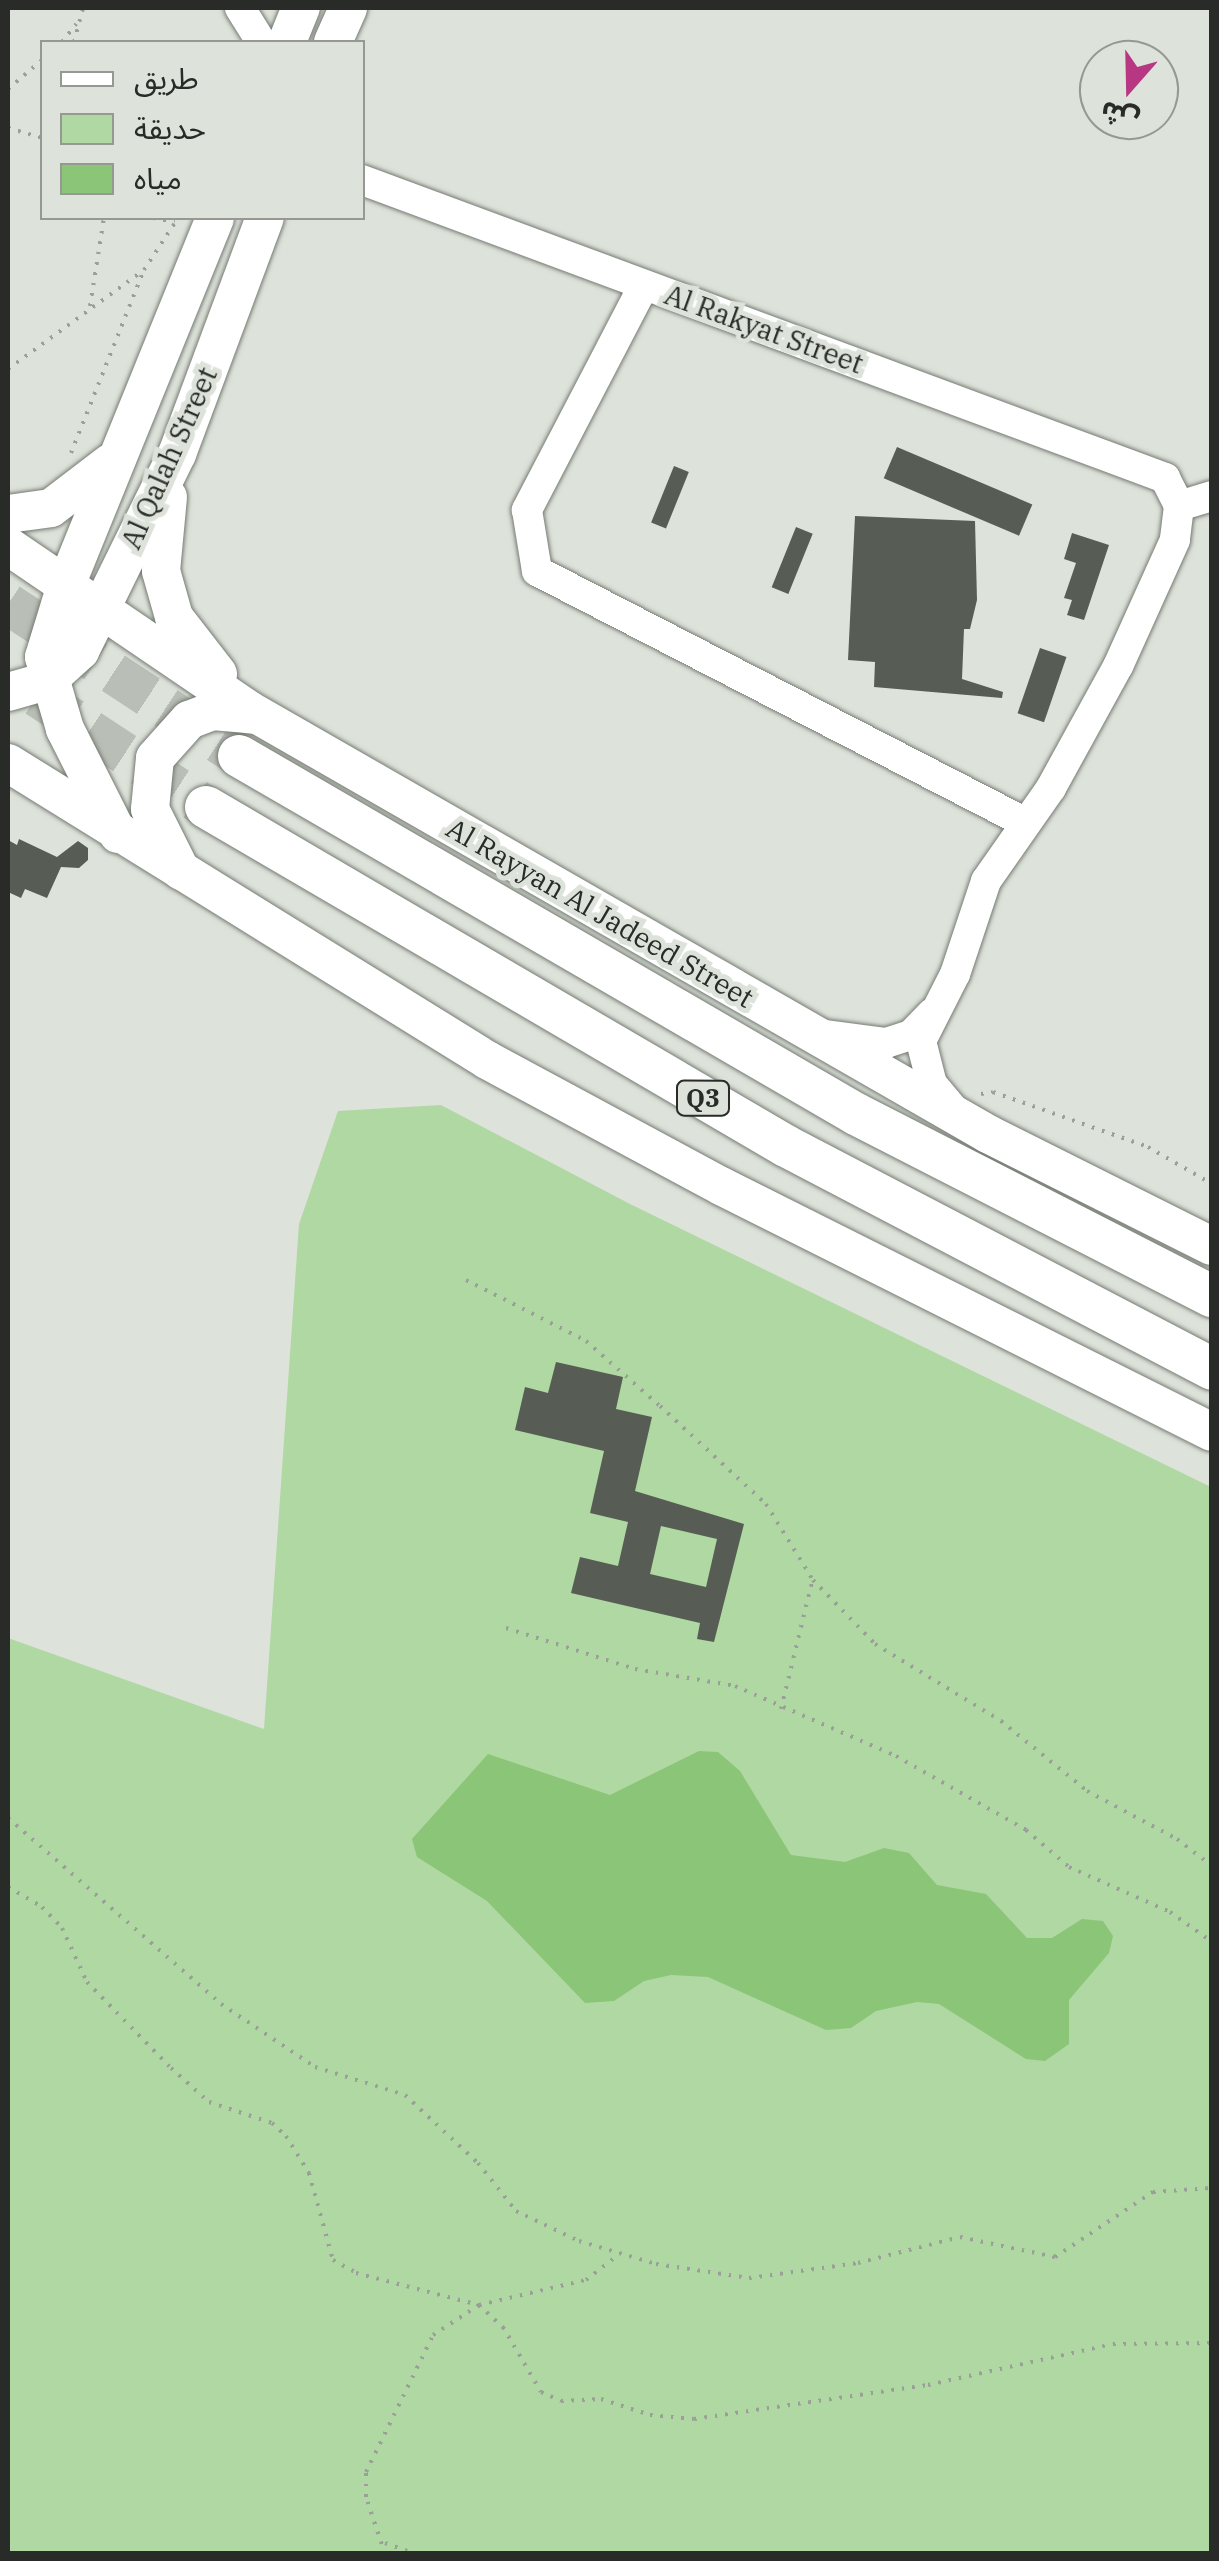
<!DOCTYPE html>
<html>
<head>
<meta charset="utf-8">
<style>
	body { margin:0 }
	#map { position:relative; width:1219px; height:2561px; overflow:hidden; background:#dde3da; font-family:"IBM Plex Serif","Noto Sans Arabic",serif }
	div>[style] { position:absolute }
	.green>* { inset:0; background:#b0d8a3 }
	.water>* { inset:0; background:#8bc577 }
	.building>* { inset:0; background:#575d55; transform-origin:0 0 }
	.highway-tunnel>* { height:42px; margin-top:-21px; transform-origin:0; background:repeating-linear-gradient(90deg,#b9beb6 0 42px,transparent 0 63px) }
	.path>* { height:4px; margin-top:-2px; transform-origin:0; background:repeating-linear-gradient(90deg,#9a9f97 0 2.5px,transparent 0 10.5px) }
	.roads { filter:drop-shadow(0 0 2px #757b73) drop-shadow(0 0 2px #757b73) }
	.minor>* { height:30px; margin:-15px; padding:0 15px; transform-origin:15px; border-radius:15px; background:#fff }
	.major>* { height:38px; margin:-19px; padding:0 19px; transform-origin:19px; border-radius:19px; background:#fff }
	.highway>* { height:42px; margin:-21px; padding:0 21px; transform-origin:21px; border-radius:21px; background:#fff }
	span { translate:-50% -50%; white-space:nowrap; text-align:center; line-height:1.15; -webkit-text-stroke:10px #dde3da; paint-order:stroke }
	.shield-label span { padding:2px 8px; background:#dde3da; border:2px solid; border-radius:8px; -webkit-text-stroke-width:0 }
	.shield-label { font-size:25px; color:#282b27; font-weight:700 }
	.street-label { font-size:28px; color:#282b27 }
	.frame { position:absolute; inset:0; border:10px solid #282b27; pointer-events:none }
	.legend { position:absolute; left:40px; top:40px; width:325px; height:180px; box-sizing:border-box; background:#dde3da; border:2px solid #959992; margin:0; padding:12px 18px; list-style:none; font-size:30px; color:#282b27 }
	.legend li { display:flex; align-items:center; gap:20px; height:50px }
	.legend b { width:50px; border:2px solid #959992 }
	.north { position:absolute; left:1079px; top:40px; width:100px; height:100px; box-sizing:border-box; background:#dde3da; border:2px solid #959992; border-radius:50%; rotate:200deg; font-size:28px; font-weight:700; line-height:40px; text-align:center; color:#282b27 }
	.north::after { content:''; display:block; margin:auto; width:35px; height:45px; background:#b73783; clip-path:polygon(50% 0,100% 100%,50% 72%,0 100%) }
</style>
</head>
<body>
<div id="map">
	<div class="green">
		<i style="clip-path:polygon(441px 1105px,630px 1204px,1211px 1487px,1211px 2553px,8px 2554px,8px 1638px,264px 1729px,299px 1224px,338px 1111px)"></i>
	</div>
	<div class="water">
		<i style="clip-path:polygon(699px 1751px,718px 1752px,740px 1771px,791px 1855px,845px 1862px,884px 1848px,909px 1853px,937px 1885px,986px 1894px,1027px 1938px,1052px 1938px,1082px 1919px,1103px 1921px,1113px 1936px,1109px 1953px,1069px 2000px,1069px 2044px,1045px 2061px,1026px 2059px,939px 2004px,917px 2002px,876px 2011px,851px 2028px,826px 2030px,708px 1977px,671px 1975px,644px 1981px,614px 2001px,585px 2003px,487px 1901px,417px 1857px,412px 1839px,488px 1754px,610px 1795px)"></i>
	</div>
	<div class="building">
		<i style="left:897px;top:447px;width:147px;height:34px;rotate:23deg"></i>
		<i style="left:674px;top:466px;width:16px;height:61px;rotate:22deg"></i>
		<i style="clip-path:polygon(855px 516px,975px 521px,977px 600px,970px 629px,964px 629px,962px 679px,1003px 692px,1002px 698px,874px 687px,875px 662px,848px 660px)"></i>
		<i style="left:796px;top:527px;width:18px;height:65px;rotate:22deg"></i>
		<i style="clip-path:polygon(1072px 533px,1109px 545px,1084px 620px,1067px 615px,1072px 600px,1064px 598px,1076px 563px,1064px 559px)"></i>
		<i style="left:1040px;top:648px;width:28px;height:69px;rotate:19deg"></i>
		<i style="clip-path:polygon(19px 839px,57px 857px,78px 841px,88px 848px,88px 860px,79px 868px,61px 867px,47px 898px,25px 889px,21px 898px,8px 892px,8px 840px,17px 845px)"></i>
		<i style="clip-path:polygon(evenodd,556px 1362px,623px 1377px,616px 1409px,652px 1417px,635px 1491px,744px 1524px,714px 1642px,697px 1639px,700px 1623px,571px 1593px,580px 1557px,618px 1566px,628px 1522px,590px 1513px,604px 1451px,515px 1430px,525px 1387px,548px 1393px,556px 1362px,661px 1526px,717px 1539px,706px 1587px,650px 1574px,661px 1526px)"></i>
	</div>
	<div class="highway-tunnel">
		<i style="left:8px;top:604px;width:277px;rotate:33.3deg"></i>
		<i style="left:37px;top:696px;width:202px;rotate:33.3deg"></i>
	</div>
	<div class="path">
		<i style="left:62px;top:42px;width:23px;rotate:-52deg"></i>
		<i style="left:74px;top:42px;width:35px;rotate:-75deg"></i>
		<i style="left:8px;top:89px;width:45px;rotate:-40.5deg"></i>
		<i style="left:8px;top:128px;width:35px;rotate:16deg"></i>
		<i style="left:153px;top:218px;width:22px;rotate:10deg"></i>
		<i style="left:90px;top:306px;width:89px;rotate:-81deg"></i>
		<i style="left:8px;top:369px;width:168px;rotate:-36.1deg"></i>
		<i style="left:71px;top:453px;width:197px;rotate:-68.3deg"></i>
		<i style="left:144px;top:270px;width:62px;rotate:-56.8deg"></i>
		<i style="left:981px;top:1094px;width:12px;rotate:-9deg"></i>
		<i style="left:993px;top:1092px;width:164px;rotate:19.5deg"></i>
		<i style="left:1148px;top:1147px;width:74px;rotate:30deg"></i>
		<i style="left:466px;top:1280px;width:135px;rotate:26.9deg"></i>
		<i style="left:586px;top:1341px;width:98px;rotate:41.3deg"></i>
		<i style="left:660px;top:1406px;width:144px;rotate:42.8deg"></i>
		<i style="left:766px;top:1504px;width:89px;rotate:58.3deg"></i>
		<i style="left:813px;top:1580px;width:89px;rotate:45.9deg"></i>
		<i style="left:875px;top:1644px;width:148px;rotate:31.4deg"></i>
		<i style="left:1001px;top:1721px;width:111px;rotate:39.1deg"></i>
		<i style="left:1087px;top:1791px;width:102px;rotate:28.1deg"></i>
		<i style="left:1177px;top:1839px;width:44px;rotate:37.6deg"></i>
		<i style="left:506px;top:1628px;width:135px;rotate:17.6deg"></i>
		<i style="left:635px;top:1669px;width:101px;rotate:9.6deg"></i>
		<i style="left:735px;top:1686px;width:176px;rotate:23.5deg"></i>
		<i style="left:896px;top:1756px;width:150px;rotate:29.6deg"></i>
		<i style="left:1026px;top:1830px;width:57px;rotate:40.7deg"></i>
		<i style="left:1069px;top:1867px;width:111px;rotate:24deg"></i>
		<i style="left:1170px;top:1912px;width:52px;rotate:35.5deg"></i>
		<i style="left:781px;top:1709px;width:131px;rotate:-76.3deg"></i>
		<i style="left:8px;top:1818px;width:283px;rotate:41.1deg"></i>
		<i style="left:221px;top:2004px;width:113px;rotate:33.8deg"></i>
		<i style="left:315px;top:2067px;width:94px;rotate:17.3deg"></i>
		<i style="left:405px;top:2095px;width:100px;rotate:43deg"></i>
		<i style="left:478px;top:2163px;width:61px;rotate:51.6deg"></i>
		<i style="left:516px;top:2211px;width:70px;rotate:25.5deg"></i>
		<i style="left:579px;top:2241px;width:80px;rotate:16.6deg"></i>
		<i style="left:656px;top:2264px;width:94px;rotate:8.6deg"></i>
		<i style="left:749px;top:2278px;width:110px;rotate:-7.8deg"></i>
		<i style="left:858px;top:2263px;width:105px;rotate:-14.3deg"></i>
		<i style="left:960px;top:2237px;width:97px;rotate:11.9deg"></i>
		<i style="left:1055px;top:2257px;width:118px;rotate:-33.6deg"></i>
		<i style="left:1153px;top:2192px;width:59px;rotate:-3.9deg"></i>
		<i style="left:8px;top:1887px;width:39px;rotate:30deg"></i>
		<i style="left:42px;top:1907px;width:29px;rotate:46deg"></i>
		<i style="left:62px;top:1928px;width:60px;rotate:65.2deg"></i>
		<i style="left:87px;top:1982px;width:120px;rotate:45.7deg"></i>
		<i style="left:171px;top:2068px;width:51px;rotate:41.8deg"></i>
		<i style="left:209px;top:2102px;width:66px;rotate:18.4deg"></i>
		<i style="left:272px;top:2123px;width:19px;rotate:43deg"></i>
		<i style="left:286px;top:2136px;width:44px;rotate:58.1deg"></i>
		<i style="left:309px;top:2173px;width:90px;rotate:74.6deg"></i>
		<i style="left:333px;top:2260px;width:26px;rotate:29deg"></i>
		<i style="left:356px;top:2273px;width:127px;rotate:14.6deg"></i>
		<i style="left:479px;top:2305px;width:33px;rotate:43deg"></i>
		<i style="left:503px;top:2327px;width:75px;rotate:59.7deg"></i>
		<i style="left:541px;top:2392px;width:22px;rotate:24deg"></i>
		<i style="left:561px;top:2401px;width:40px;rotate:-2.9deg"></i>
		<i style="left:601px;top:2399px;width:52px;rotate:18.1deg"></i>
		<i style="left:650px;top:2415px;width:44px;rotate:5.2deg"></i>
		<i style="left:694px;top:2419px;width:236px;rotate:-8.3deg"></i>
		<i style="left:928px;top:2385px;width:189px;rotate:-12.5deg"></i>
		<i style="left:1113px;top:2344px;width:99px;rotate:-0.6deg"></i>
		<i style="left:385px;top:2543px;width:32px;rotate:20deg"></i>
		<i style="left:385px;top:2554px;width:60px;rotate:-108.4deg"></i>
		<i style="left:366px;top:2497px;width:25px;rotate:-90deg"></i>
		<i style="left:366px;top:2472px;width:153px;rotate:-63.9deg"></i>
		<i style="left:433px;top:2335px;width:55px;rotate:-33.1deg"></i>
		<i style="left:479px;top:2305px;width:110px;rotate:-13.2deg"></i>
		<i style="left:586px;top:2280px;width:41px;rotate:-38deg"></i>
	</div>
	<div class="roads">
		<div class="minor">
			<i style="left:240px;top:8px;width:40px;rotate:58deg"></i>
			<i style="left:362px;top:180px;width:857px;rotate:20.36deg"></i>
			<i style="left:1165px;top:478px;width:31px;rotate:63deg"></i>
			<i style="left:1179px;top:506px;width:34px;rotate:97deg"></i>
			<i style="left:1175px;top:540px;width:138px;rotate:114.3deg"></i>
			<i style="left:1118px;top:666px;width:139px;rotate:118.8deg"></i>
			<i style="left:1051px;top:788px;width:113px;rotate:125deg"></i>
			<i style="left:986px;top:881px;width:98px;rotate:108.4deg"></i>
			<i style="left:955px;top:974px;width:75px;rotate:116.9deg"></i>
			<i style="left:921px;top:1041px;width:44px;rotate:75.7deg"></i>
			<i style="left:932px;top:1084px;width:31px;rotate:50deg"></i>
			<i style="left:644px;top:285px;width:254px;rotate:117.5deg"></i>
			<i style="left:527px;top:510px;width:62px;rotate:80.7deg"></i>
			<i style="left:537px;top:571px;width:550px;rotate:27.26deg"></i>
			<i style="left:1179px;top:506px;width:34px;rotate:-17deg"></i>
			<i style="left:824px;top:1035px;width:63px;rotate:7.4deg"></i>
			<i style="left:886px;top:1043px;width:26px;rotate:-18deg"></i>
			<i style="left:911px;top:1035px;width:30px;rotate:-46deg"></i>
		</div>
		<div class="major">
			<i style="left:287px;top:42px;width:37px;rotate:-68deg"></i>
			<i style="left:333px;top:42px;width:37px;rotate:-66deg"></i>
			<i style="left:168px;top:497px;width:74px;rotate:95.4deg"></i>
			<i style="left:161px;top:571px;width:48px;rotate:74.2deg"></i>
			<i style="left:174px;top:617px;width:72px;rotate:52.3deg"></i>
			<i style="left:8px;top:514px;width:43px;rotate:-7.9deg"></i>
			<i style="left:51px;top:508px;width:74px;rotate:-37.3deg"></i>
			<i style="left:8px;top:546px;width:292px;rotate:34.2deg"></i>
			<i style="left:249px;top:710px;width:852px;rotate:29.84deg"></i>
			<i style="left:988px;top:1134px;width:250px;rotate:26.6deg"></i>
			<i style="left:8px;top:692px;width:41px;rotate:-15.8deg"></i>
			<i style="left:47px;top:681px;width:45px;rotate:-42.3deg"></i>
			<i style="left:80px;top:651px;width:220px;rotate:-63.8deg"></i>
			<i style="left:177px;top:454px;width:252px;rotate:-69.6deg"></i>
			<i style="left:8px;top:763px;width:564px;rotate:31.8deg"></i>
			<i style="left:487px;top:1060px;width:266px;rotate:28.3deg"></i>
			<i style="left:721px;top:1186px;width:549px;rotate:26.61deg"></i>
			<i style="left:118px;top:834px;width:118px;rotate:-116.8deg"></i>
			<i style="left:65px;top:729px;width:75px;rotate:-106.3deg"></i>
			<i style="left:44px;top:657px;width:75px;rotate:-73deg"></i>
			<i style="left:66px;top:585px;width:396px;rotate:-67.9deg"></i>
			<i style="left:181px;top:871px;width:69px;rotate:-116.6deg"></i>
			<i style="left:150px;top:809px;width:51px;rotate:-84.4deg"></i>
			<i style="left:155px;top:758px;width:51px;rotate:-48.2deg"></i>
			<i style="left:189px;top:720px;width:26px;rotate:-21deg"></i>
			<i style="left:213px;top:711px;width:44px;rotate:5.2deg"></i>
		</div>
		<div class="highway">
			<i style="left:239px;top:756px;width:713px;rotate:30.12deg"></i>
			<i style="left:856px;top:1114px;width:400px;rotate:27.1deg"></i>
			<i style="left:206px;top:807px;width:672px;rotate:30.31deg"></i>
			<i style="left:786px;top:1146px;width:481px;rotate:27.6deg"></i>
		</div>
	</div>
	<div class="shield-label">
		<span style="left:703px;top:1098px">Q3</span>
	</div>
	<div class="street-label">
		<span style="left:764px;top:329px;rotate:20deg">Al Rakyat Street</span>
		<span style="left:169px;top:458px;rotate:-66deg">Al Qalah Street</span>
		<span style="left:600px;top:913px;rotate:30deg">Al Rayyan Al Jadeed Street</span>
	</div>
	<div class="frame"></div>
	<ul class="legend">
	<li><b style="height:12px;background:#fff"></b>طريق</li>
	<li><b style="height:28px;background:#b0d8a3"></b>حديقة</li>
	<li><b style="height:28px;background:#8bc577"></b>مياه</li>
	</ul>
	<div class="north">ش</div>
</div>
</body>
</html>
